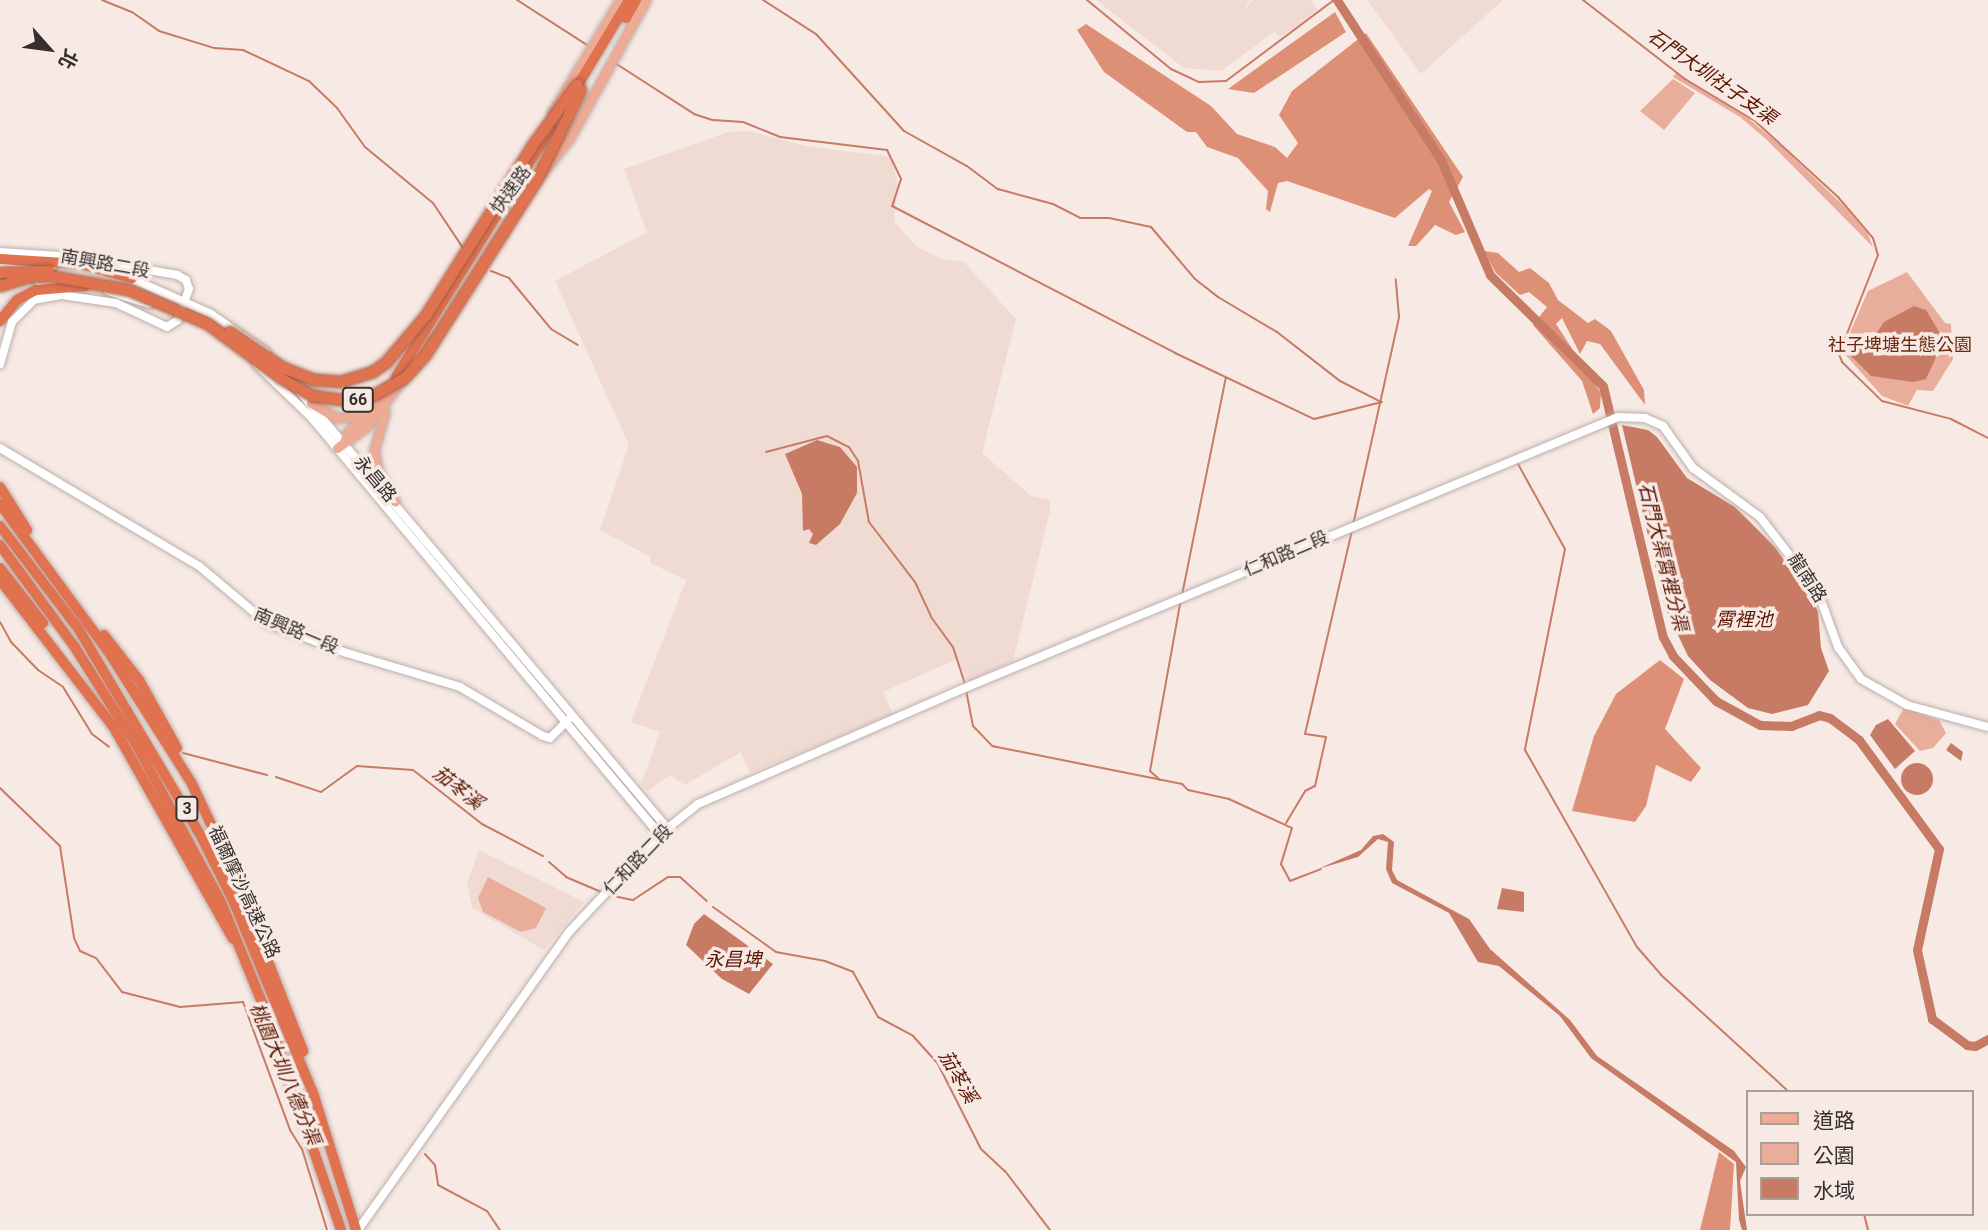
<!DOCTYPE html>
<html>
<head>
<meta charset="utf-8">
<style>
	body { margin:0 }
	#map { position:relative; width:1988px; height:1230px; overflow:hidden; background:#f7e9e4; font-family:Roboto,"Noto Sans TC",sans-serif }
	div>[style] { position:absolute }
	.built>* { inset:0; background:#f0dbd3 }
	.green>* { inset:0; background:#e8ad9b }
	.forest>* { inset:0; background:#de9077 }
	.water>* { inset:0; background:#c87b64 }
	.round { border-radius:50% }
	.stream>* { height:2px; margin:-1px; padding:0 1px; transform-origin:1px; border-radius:1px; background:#c87b64 }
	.river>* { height:9px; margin:-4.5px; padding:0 4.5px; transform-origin:4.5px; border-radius:4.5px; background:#c87b64 }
	.roads { filter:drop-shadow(0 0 2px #bdafab) drop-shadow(0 0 2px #bdafab) }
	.secondary>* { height:8px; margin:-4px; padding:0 4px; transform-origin:4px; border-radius:4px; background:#fff }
	.primary>* { height:9px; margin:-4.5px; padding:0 4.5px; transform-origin:4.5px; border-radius:4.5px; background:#edaa95 }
	.highway>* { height:10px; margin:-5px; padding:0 5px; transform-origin:5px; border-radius:5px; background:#e1724f }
	.bridges { filter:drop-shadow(0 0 2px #a55b43) drop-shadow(0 0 2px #a55b43) }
	.highway-bridge>* { height:10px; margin:-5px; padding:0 5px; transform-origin:5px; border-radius:5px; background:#e1724f }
	span { translate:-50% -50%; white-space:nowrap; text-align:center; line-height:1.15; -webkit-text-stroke:7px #f7e9e4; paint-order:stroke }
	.shield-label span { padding:2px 5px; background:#f7e9e4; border:2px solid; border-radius:5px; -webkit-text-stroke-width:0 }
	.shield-label { font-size:16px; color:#35302e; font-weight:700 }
	.street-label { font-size:18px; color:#35302e }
	.park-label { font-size:18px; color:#6d2710 }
	.water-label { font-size:19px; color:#5b1500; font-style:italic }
	.legend { position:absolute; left:1746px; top:1090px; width:228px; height:126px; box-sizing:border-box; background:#f7e9e4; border:2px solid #a99f9b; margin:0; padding:9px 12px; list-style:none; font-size:21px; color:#35302e }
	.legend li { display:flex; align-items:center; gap:14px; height:35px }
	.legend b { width:35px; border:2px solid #a99f9b }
	.north { position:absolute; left:14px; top:14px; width:70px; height:70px; -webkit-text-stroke:5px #f7e9e4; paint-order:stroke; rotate:118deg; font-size:19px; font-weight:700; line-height:28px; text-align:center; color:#35302e }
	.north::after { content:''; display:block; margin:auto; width:24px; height:32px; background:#35302e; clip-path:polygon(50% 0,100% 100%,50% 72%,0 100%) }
</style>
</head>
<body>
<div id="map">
	<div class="built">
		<i style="clip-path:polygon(1096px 0,1250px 0,1246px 7px,1257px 17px,1247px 7px,1253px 0,1311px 0,1318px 10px,1281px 37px,1274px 32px,1221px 71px,1184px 68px)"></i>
		<i style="clip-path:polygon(1367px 0,1503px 0,1421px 74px)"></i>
		<i style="clip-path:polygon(749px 131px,806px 146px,892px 157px,898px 185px,894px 221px,917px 247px,945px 260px,963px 261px,1016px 319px,982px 453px,1031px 496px,1050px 500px,1050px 511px,1013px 661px,968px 682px,957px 659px,883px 692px,893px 714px,750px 773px,741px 752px,685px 785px,670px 775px,648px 791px,641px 784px,660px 732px,631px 722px,686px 580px,650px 563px,651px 557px,600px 530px,629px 445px,555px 281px,647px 232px,624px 169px,728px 132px)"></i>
		<i style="clip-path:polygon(479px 850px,584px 902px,544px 950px,472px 908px,467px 884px)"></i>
	</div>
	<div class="green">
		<i style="clip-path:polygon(1676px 73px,1748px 118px,1780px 145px,1846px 208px,1868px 234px,1873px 247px,1766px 139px,1740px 117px,1673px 77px)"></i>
		<i style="clip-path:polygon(1673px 79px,1695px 93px,1664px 130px,1640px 111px)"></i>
		<i style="clip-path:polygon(1907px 272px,1945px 323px,1951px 324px,1953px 359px,1933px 391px,1917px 390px,1908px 406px,1882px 396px,1842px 351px,1868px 291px)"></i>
		<i style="clip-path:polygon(1904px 708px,1939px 720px,1946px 733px,1933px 748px,1920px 751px,1895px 724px)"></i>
		<i style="clip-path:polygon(488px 877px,546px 908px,536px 928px,521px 932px,483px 912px,478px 898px)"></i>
	</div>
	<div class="forest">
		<i style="clip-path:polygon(1335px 12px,1346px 32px,1254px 93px,1228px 89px)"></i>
		<i style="clip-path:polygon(1086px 24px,1211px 106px,1237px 134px,1275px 147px,1287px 158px,1298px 143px,1279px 115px,1292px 91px,1366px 33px,1463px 177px,1449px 202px,1465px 232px,1456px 235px,1435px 225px,1416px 246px,1408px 246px,1432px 191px,1429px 189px,1395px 218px,1287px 181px,1278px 183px,1270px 212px,1266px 209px,1268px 191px,1238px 158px,1207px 147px,1196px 132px,1187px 132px,1104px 72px,1077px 30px)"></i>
		<i style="clip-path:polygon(1484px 251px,1498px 253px,1519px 272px,1530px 268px,1549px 283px,1558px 300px,1588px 323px,1595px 319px,1611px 331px,1644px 390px,1645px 405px,1600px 344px,1587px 341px,1580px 354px,1562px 318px,1556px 324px,1601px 393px,1600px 408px,1593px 414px,1582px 381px,1533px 325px,1547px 307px,1529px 292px,1520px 295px,1496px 273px)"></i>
		<i style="clip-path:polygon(1660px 660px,1684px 679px,1665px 729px,1701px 768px,1691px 782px,1656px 765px,1646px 806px,1635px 822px,1572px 811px,1594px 736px,1616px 694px)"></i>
		<i style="clip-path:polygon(1719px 1152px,1734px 1164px,1730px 1230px,1700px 1230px)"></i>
	</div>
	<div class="water">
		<i style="clip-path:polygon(1914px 306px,1926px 310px,1944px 340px,1926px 379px,1913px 382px,1871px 376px,1851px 356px,1851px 351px,1874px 337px,1884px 322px)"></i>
		<i style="clip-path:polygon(1622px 425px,1648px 430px,1657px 437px,1687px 478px,1735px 507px,1775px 547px,1796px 577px,1818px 611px,1821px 648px,1829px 671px,1808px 705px,1772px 714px,1748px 708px,1710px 680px,1688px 656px,1665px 608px)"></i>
		<i style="clip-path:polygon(817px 440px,840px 447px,857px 467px,857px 493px,840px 524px,816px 545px,809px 543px,813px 534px,809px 529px,803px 531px,802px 494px,785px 454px)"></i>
		<i style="clip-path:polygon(1888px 719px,1915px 751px,1895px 769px,1870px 735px,1876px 725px)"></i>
		<i style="clip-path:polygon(1951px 743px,1963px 752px,1961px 761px,1946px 750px)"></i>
		<i class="round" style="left:1901px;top:763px;width:32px;height:32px"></i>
		<i style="clip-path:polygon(1383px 834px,1394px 842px,1392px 870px,1397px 880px,1469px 919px,1490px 949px,1570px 1020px,1597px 1056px,1734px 1151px,1746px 1167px,1740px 1181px,1747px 1230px,1742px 1230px,1739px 1220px,1736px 1162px,1591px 1058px,1560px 1016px,1499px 966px,1478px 962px,1449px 913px,1392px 883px,1386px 869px,1388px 842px,1378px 839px,1358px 857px,1318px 869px,1361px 850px,1373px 836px)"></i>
		<i style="clip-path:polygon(1502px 888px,1524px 892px,1524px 912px,1497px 909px)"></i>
		<i style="clip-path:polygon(704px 914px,773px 964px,749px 994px,722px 979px,686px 945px,694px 924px)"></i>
	</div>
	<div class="stream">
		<i style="left:102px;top:0;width:32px;rotate:22deg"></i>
		<i style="left:132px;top:12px;width:33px;rotate:35deg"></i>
		<i style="left:159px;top:31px;width:58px;rotate:17.2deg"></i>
		<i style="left:214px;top:48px;width:29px;rotate:4deg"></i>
		<i style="left:243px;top:50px;width:73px;rotate:25.2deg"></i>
		<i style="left:309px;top:81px;width:39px;rotate:44deg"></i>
		<i style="left:337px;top:108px;width:48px;rotate:54.3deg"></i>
		<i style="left:365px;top:147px;width:88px;rotate:39.5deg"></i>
		<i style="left:433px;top:203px;width:54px;rotate:56.3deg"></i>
		<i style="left:517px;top:0;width:83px;rotate:32.7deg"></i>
		<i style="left:763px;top:0;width:63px;rotate:32.7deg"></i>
		<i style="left:816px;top:34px;width:131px;rotate:47.8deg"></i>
		<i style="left:904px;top:131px;width:72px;rotate:29.1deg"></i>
		<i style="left:967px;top:166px;width:39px;rotate:37deg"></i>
		<i style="left:998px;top:189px;width:57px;rotate:15.3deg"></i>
		<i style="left:1053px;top:204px;width:30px;rotate:27deg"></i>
		<i style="left:1080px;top:218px;width:29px"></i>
		<i style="left:1109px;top:218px;width:43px;rotate:12.1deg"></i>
		<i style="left:1151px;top:227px;width:68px;rotate:49.8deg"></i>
		<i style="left:1195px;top:279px;width:29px;rotate:38deg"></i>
		<i style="left:1218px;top:297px;width:69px;rotate:30.7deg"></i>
		<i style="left:1277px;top:332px;width:80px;rotate:37.9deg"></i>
		<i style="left:1340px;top:381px;width:46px;rotate:27.1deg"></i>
		<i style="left:1087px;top:0;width:109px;rotate:39.4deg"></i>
		<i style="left:1171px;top:69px;width:31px;rotate:25deg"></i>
		<i style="left:1199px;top:82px;width:27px;rotate:-2deg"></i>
		<i style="left:1226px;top:81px;width:135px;rotate:-36.9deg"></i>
		<i style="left:1583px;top:0;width:129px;rotate:37.8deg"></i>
		<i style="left:1685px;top:79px;width:82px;rotate:31deg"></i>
		<i style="left:1755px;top:121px;width:113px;rotate:42.5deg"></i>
		<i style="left:1838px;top:197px;width:54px;rotate:49.5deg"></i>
		<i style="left:1873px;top:238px;width:18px;rotate:74deg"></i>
		<i style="left:1878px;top:255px;width:106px;rotate:111.5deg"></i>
		<i style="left:1839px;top:354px;width:9px;rotate:69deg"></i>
		<i style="left:1842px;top:362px;width:56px;rotate:44.3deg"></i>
		<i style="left:1882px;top:401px;width:71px;rotate:14.6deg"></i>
		<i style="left:1951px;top:419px;width:42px;rotate:27.2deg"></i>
		<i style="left:615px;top:63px;width:94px;rotate:32.8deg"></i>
		<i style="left:694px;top:114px;width:20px;rotate:18deg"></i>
		<i style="left:713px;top:120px;width:30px;rotate:4deg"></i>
		<i style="left:743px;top:122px;width:40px;rotate:22deg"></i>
		<i style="left:780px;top:137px;width:108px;rotate:6.9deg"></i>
		<i style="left:887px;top:150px;width:32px;rotate:64deg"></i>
		<i style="left:901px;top:179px;width:28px;rotate:108deg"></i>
		<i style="left:892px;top:206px;width:319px;rotate:27.4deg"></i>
		<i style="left:1175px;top:353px;width:154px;rotate:25.4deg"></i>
		<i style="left:1314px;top:419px;width:70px;rotate:-14deg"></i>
		<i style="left:491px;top:271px;width:19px;rotate:21deg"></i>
		<i style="left:509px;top:278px;width:66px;rotate:50.5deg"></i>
		<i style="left:551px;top:329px;width:31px;rotate:31deg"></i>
		<i style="left:766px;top:452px;width:63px;rotate:-14.7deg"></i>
		<i style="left:827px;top:436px;width:25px;rotate:27deg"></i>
		<i style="left:849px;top:447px;width:17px;rotate:57deg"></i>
		<i style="left:858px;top:461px;width:62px;rotate:79.8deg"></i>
		<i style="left:869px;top:522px;width:76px;rotate:52.5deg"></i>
		<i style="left:915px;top:582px;width:38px;rotate:65deg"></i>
		<i style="left:931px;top:617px;width:37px;rotate:54deg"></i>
		<i style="left:953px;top:647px;width:39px;rotate:72deg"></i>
		<i style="left:1518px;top:464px;width:97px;rotate:61.1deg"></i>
		<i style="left:1565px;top:549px;width:205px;rotate:101.3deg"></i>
		<i style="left:1525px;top:750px;width:227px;rotate:60.4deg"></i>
		<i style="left:1637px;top:947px;width:37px;rotate:49deg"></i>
		<i style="left:1661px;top:975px;width:173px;rotate:42.4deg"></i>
		<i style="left:1353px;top:525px;width:213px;rotate:-77.5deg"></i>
		<i style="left:1399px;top:317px;width:38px;rotate:-95deg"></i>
		<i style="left:1182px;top:595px;width:222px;rotate:-78.6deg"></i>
		<i style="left:0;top:622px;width:23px;rotate:61deg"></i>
		<i style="left:11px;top:642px;width:39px;rotate:46deg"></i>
		<i style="left:38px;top:670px;width:30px;rotate:34deg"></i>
		<i style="left:63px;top:687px;width:55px;rotate:58.3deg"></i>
		<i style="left:92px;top:734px;width:21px;rotate:37deg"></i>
		<i style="left:966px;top:690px;width:37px;rotate:79deg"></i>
		<i style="left:973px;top:726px;width:28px;rotate:46deg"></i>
		<i style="left:992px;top:746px;width:194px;rotate:11.3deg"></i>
		<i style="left:1182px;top:784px;width:8px;rotate:45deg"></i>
		<i style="left:1188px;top:790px;width:42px;rotate:12.4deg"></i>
		<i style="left:1229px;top:799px;width:69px;rotate:24.7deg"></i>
		<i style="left:1292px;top:828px;width:38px;rotate:107deg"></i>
		<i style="left:1281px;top:864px;width:19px;rotate:62deg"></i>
		<i style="left:1290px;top:881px;width:33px;rotate:-21deg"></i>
		<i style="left:183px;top:753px;width:87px;rotate:14.7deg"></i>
		<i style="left:276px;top:777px;width:47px;rotate:18.4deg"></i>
		<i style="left:321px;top:792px;width:44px;rotate:-35.8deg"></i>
		<i style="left:357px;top:766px;width:56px;rotate:4.1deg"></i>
		<i style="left:413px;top:770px;width:88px;rotate:38deg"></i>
		<i style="left:482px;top:824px;width:69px;rotate:27.7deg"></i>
		<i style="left:1160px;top:780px;width:13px;rotate:-138deg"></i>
		<i style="left:1150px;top:771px;width:170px;rotate:-79.8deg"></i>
		<i style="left:0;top:788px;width:83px;rotate:44deg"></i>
		<i style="left:60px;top:846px;width:93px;rotate:81.3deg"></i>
		<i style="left:74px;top:938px;width:14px;rotate:65deg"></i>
		<i style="left:80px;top:951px;width:17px;rotate:24deg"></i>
		<i style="left:96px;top:958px;width:43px;rotate:52.6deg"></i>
		<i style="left:122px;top:992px;width:60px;rotate:14.5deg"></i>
		<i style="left:180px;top:1007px;width:63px;rotate:-4.5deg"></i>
		<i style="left:243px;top:1002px;width:136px;rotate:69.8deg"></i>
		<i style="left:290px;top:1130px;width:22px;rotate:58deg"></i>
		<i style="left:302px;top:1149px;width:85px;rotate:72.8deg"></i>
		<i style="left:1286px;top:823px;width:37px;rotate:-59deg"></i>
		<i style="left:1305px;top:791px;width:11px;rotate:-27deg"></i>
		<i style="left:1315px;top:786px;width:50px;rotate:-77.3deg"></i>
		<i style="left:1326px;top:737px;width:21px;rotate:-172deg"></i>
		<i style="left:1305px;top:734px;width:209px;rotate:-77deg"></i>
		<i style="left:549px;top:862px;width:23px;rotate:41deg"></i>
		<i style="left:566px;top:877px;width:39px;rotate:23deg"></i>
		<i style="left:609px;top:895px;width:25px;rotate:12deg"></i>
		<i style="left:633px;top:900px;width:42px;rotate:-33.3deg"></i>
		<i style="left:668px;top:877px;width:12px"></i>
		<i style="left:680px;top:877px;width:36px;rotate:42deg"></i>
		<i style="left:713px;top:907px;width:77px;rotate:35.5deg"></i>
		<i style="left:776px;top:952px;width:50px;rotate:10.4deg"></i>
		<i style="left:825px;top:961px;width:30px;rotate:21deg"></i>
		<i style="left:853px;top:972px;width:51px;rotate:60.9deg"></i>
		<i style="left:878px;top:1017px;width:40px;rotate:28deg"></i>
		<i style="left:913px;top:1036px;width:38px;rotate:48deg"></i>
		<i style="left:938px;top:1064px;width:95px;rotate:63.2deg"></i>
		<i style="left:981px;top:1149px;width:33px;rotate:43deg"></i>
		<i style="left:1005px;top:1171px;width:74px;rotate:52.7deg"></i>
		<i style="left:425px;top:1154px;width:15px;rotate:48deg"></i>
		<i style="left:435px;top:1165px;width:20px;rotate:81deg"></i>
		<i style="left:438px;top:1185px;width:55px;rotate:28deg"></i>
		<i style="left:487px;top:1211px;width:23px;rotate:56deg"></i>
		<i style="left:1864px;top:1214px;width:16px;rotate:76deg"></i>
	</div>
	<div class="river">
		<i style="left:1337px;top:0;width:191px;rotate:57deg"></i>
		<i style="left:1441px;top:160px;width:125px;rotate:66.9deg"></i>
		<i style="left:1490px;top:275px;width:158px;rotate:44.5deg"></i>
		<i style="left:1603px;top:386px;width:258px;rotate:76.6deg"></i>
		<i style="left:1663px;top:637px;width:21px;rotate:62deg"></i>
		<i style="left:1673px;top:656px;width:62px;rotate:46.3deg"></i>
		<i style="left:1716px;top:701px;width:50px;rotate:28.6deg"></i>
		<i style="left:1760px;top:725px;width:31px;rotate:2deg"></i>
		<i style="left:1791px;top:726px;width:30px;rotate:-21deg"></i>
		<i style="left:1819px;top:715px;width:11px;rotate:15deg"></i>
		<i style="left:1830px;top:718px;width:36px;rotate:37deg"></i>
		<i style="left:1859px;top:740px;width:135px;rotate:53.7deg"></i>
		<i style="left:1939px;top:849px;width:103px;rotate:102.3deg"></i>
		<i style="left:1917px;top:950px;width:71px;rotate:77.7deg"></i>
		<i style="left:1932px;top:1019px;width:44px;rotate:36.6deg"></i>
		<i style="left:1967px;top:1045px;width:8px;rotate:7deg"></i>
		<i style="left:1975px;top:1046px;width:15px;rotate:-28deg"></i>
	</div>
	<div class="roads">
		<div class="secondary">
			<i style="left:0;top:252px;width:74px;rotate:3.9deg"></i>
			<i style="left:74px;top:257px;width:105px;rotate:9.9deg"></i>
			<i style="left:177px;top:275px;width:10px;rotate:29deg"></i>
			<i style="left:186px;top:280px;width:9px;rotate:72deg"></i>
			<i style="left:189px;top:289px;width:33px;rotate:110deg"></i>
			<i style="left:178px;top:320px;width:13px;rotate:148deg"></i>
			<i style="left:167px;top:327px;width:56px;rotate:-154.8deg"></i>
			<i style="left:116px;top:303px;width:56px;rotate:-171.7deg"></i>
			<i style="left:61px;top:295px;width:27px;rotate:170deg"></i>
			<i style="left:34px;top:300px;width:31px;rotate:135deg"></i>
			<i style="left:12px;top:322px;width:44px;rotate:105.9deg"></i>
			<i style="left:0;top:268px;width:52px;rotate:-1.1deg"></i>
			<i style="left:128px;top:277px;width:91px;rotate:24deg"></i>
			<i style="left:211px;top:314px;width:67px;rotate:34.6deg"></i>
			<i style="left:38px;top:281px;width:29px;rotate:4deg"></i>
			<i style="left:108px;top:291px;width:43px;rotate:17.6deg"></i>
			<i style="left:257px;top:365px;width:75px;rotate:43.9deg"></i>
			<i style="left:311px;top:417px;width:545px;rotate:50.14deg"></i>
			<i style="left:279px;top:367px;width:603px;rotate:49.91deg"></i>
			<i style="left:0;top:448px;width:231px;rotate:30.7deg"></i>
			<i style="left:199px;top:566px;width:89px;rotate:40deg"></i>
			<i style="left:267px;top:623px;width:85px;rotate:20.6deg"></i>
			<i style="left:347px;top:653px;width:118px;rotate:16.7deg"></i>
			<i style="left:460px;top:687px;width:96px;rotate:30.6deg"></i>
			<i style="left:543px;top:736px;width:7px;rotate:16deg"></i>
			<i style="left:550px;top:738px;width:25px;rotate:-45deg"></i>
			<i style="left:358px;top:1230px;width:365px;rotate:-54.7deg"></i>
			<i style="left:569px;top:932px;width:137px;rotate:-46.8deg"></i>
			<i style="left:663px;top:832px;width:45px;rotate:-38.7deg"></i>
			<i style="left:698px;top:804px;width:286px;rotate:-23.5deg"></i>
			<i style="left:960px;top:690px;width:712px;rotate:-22.53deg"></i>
			<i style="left:1618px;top:417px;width:27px;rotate:2deg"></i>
			<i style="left:1645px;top:418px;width:20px;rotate:24deg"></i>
			<i style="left:1663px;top:426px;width:52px;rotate:54.5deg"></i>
			<i style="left:1693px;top:468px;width:83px;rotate:36.2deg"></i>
			<i style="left:1760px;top:517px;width:95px;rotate:52.3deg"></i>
			<i style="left:1818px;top:592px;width:59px;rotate:70deg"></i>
			<i style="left:1838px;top:647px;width:39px;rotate:54deg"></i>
			<i style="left:1861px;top:679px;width:53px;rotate:29.5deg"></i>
			<i style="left:1907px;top:705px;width:84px;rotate:15.2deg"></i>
		</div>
		<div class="primary">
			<i style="left:552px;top:113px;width:132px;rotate:-59deg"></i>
			<i style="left:541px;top:174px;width:45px;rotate:-51.3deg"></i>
			<i style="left:569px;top:139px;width:159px;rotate:-61deg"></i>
			<i style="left:410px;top:368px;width:35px;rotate:-53deg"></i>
			<i style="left:311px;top:403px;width:30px;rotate:30deg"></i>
			<i style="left:337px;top:418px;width:26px;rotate:-7deg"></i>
			<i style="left:385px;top:412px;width:40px;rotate:106deg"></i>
			<i style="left:374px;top:450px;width:21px;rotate:79deg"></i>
			<i style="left:378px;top:471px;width:35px;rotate:61deg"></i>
			<i style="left:344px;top:442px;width:11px;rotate:-68deg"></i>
			<i style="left:348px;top:432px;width:62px;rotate:-47.6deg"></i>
			<i style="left:337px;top:448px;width:37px;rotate:-36deg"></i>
			<i style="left:367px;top:426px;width:58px;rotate:-52.7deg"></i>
		</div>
		<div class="highway">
			<i style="left:626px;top:18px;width:21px;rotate:-61deg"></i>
			<i style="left:575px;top:90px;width:105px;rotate:-59deg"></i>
			<i style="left:0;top:259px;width:81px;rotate:3.5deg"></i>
			<i style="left:81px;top:264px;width:53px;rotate:15.4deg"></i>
			<i style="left:0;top:321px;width:27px;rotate:-51deg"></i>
			<i style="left:17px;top:300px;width:21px;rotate:-28deg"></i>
			<i style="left:36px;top:290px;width:49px;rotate:-4.7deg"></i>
			<i style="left:396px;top:377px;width:296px;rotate:-58.1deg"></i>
			<i style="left:0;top:487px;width:51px;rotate:57.9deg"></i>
			<i style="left:0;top:504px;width:182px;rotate:53.7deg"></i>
			<i style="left:108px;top:651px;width:157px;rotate:57.7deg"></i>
			<i style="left:192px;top:784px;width:92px;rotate:64.8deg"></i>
			<i style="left:231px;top:867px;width:198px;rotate:68.6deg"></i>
			<i style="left:0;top:526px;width:128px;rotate:52.6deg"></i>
			<i style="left:78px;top:628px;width:239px;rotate:59.4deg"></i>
			<i style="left:200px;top:834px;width:74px;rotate:63.4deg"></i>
			<i style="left:233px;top:900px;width:212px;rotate:67.5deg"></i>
			<i style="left:314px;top:1096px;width:140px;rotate:72.6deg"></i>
			<i style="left:0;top:545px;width:125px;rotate:53.8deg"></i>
			<i style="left:74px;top:646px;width:118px;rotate:57.8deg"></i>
			<i style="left:137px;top:746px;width:177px;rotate:61.7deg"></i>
			<i style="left:221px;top:902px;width:119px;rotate:67.8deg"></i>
			<i style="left:266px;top:1012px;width:231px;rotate:71deg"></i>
			<i style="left:0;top:568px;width:70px;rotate:52deg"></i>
			<i style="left:0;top:580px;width:185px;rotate:52.3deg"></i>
			<i style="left:113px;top:726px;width:244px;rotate:60.6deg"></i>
			<i style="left:104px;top:635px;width:57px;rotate:52.1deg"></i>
			<i style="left:139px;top:680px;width:78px;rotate:60.8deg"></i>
		</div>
	</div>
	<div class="bridges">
		<div class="highway-bridge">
			<i style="left:0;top:273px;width:49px;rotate:-2.3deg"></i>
			<i style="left:0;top:286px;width:31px;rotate:-17deg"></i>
			<i style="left:30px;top:277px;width:25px"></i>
			<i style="left:55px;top:277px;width:74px;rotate:10.1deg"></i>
			<i style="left:128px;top:290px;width:87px;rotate:23deg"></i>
			<i style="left:208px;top:324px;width:92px;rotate:36.6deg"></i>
			<i style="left:282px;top:379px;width:35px;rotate:29deg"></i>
			<i style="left:313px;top:396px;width:35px;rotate:8deg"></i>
			<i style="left:348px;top:401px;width:28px;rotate:-13deg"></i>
			<i style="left:375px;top:395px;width:34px;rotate:-30deg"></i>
			<i style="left:405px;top:378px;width:30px;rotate:-48deg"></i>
			<i style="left:425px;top:356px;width:209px;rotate:-57.5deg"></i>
			<i style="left:537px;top:180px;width:100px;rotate:-63.9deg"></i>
			<i style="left:230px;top:332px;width:64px;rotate:34.2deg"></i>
			<i style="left:283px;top:368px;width:33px;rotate:21deg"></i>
			<i style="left:314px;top:380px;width:27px;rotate:4deg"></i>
			<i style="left:341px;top:382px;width:34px;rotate:-17deg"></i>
			<i style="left:373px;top:372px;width:16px;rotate:-35deg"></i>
			<i style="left:386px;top:363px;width:62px;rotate:-49.6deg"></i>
			<i style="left:426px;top:316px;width:203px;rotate:-57.9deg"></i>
			<i style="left:534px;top:144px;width:74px;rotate:-53.7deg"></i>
		</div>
	</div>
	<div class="shield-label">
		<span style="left:358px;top:400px">66</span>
		<span style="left:187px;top:809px">3</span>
	</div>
	<div class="street-label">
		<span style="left:511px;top:190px;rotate:-54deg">快速路</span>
		<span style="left:105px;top:264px;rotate:10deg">南興路二段</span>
		<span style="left:375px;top:479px;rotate:50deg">永昌路</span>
		<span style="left:1286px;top:554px;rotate:-23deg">仁和路二段</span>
		<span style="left:1807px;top:578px;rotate:57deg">龍南路</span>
		<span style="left:296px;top:631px;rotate:23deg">南興路一段</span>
		<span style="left:638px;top:860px;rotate:-46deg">仁和路二段</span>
		<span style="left:244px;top:892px;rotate:65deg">福爾摩沙高速公路</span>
	</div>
	<div class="park-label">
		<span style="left:1900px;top:345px">社子埤塘生態公園</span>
	</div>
	<div class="water-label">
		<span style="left:1712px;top:77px;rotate:35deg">石門大圳社子支渠</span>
		<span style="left:1663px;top:557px;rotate:76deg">石門大渠霄裡分渠</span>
		<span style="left:1744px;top:620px">霄裡池</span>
		<span style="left:458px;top:788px;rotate:38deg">茄苳溪</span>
		<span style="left:733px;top:960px">永昌埤</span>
		<span style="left:285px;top:1074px;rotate:67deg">桃園大圳八德分渠</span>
		<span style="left:958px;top:1077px;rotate:60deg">茄苳溪</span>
	</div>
	<ul class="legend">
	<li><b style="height:9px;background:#edaa95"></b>道路</li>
	<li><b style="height:19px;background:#e8ad9b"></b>公園</li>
	<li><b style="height:19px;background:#c87b64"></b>水域</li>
	</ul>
	<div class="north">北</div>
</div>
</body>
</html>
